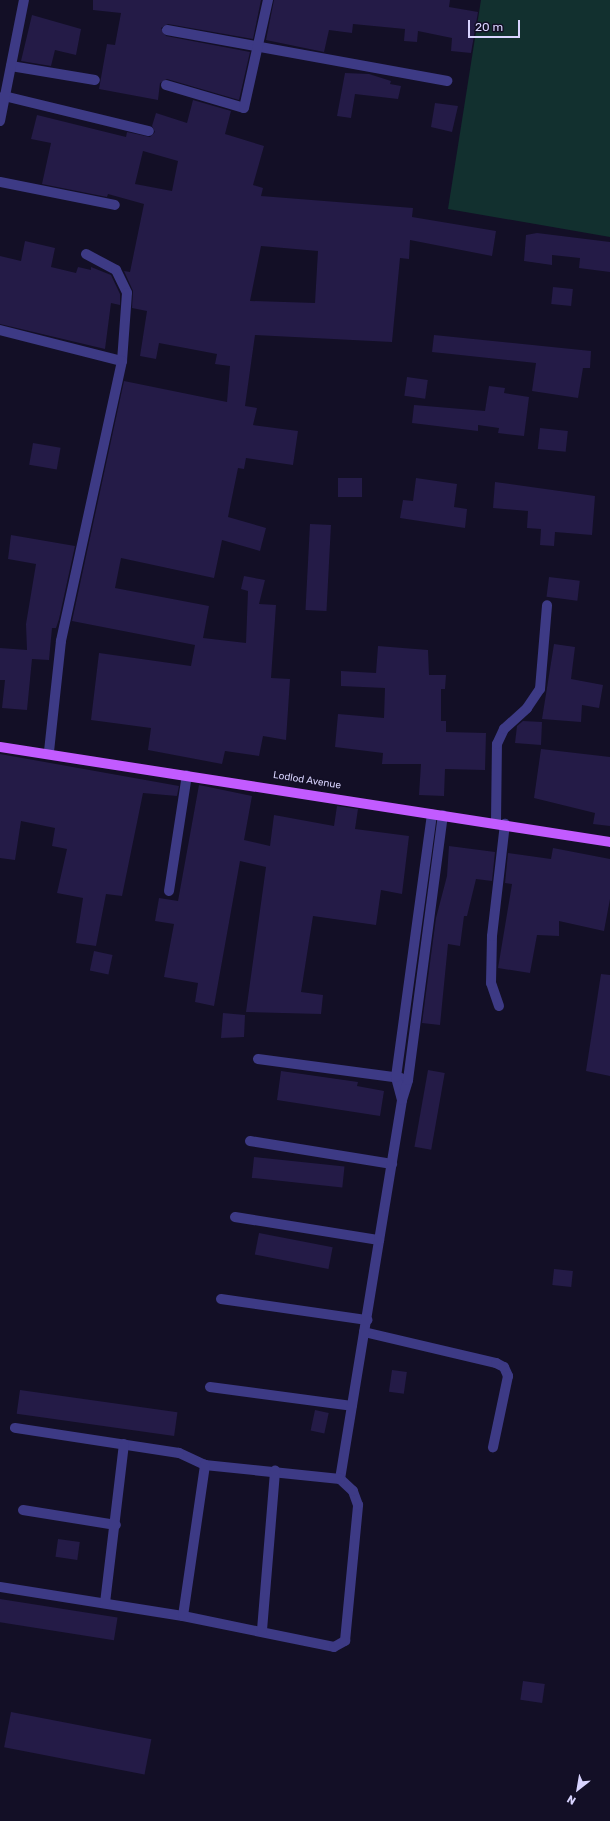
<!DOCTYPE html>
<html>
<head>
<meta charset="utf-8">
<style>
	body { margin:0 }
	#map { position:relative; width:610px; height:1821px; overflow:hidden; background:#130f26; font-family:Rubik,sans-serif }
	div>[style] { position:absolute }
	.green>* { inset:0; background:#12302f }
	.building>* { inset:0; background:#241b47; transform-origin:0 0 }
	.minor>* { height:10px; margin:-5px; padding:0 5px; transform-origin:5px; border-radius:5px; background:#3d3a85 }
	.major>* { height:10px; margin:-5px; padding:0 5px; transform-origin:5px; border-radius:5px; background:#c25bff }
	span { translate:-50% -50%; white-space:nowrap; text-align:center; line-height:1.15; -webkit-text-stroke:3px #130f26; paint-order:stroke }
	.street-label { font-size:10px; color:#d9d4ff }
	.north { position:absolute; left:558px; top:1769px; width:40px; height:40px; -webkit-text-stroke:3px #130f26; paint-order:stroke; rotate:211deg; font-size:11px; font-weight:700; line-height:16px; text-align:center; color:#d9d4ff }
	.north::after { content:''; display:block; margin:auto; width:14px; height:18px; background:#d9d4ff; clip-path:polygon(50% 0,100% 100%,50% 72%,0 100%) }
	.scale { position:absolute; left:468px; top:20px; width:52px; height:18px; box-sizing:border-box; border:2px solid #d9d4ff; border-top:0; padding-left:5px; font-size:12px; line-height:14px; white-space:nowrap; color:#d9d4ff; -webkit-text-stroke:3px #130f26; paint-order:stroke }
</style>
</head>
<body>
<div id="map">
	<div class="green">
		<i style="clip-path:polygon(481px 0,610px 0,610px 237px,448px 209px)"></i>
	</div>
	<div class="building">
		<i style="clip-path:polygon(93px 0,261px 0,253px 39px,168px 24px,161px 28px,166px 36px,250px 52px,239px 100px,167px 79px,160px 83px,158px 100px,99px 89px,107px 44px,115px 45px,121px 13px,93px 10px)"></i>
		<i style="clip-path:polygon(274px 0,450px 0,449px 7px,478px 12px,471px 53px,451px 51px,452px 38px,418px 31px,417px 42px,404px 41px,405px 29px,353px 24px,352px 33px,329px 30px,324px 52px,266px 40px)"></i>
		<i style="clip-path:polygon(32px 15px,81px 29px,76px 55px,55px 50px,51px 66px,21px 61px)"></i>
		<i style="clip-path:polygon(345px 73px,369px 74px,391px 81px,390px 84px,401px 86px,398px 99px,355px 94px,351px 118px,337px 116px)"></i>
		<i style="clip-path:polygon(evenodd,193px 100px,231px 111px,225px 134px,264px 146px,253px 185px,263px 188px,261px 196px,413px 208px,412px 217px,496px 231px,492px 256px,410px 240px,409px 259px,400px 258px,392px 342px,255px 335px,245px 406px,257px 408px,253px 425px,298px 431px,293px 465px,246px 458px,244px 469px,238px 468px,228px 517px,266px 528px,260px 551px,222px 540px,214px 578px,121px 558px,115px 588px,209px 606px,203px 638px,246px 643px,248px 591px,241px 589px,244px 576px,265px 580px,259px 604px,276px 605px,271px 678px,290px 679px,286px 740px,263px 736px,259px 756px,225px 751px,222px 764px,148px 750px,151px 728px,91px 720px,99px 653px,191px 666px,195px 645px,72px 621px,124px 381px,227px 402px,230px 366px,215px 364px,217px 354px,159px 343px,156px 359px,140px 356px,147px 311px,132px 308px,133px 291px,124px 271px,130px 272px,144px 204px,108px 194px,107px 197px,42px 184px,51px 143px,31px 139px,37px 115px,126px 137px,127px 132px,150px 137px,155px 132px,152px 126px,156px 113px,187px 123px,193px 100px,143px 151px,178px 161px,172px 191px,135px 184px,143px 151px,193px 100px,261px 246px,318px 251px,315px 303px,250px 301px,261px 246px)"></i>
		<i style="clip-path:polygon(435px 103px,458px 106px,452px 132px,431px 127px)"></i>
		<i style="clip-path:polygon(537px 233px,610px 242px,610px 272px,579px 268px,580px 258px,552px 255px,552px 265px,524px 261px,526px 235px)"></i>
		<i style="clip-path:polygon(25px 241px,55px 248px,51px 267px,76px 273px,78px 267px,91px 270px,91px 267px,111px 275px,120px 294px,120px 305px,111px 303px,105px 349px,0 324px,0 256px,21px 261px)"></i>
		<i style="left:553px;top:287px;width:20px;height:17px;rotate:6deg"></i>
		<i style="clip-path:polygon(434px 335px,591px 351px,590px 368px,583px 368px,578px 398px,532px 391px,536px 363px,432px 352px)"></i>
		<i style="left:407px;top:377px;width:21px;height:19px;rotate:8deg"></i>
		<i style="clip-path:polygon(489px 386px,505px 388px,504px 393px,529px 397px,524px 436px,498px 433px,499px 428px,478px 425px,478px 431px,412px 423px,414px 405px,485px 411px)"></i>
		<i style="left:540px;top:428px;width:28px;height:21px;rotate:6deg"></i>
		<i style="left:33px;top:443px;width:28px;height:22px;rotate:10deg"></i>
		<i style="left:338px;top:478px;width:24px;height:19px"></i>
		<i style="clip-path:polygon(416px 478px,457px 484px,454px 507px,467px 509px,465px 528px,400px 518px,403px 500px,413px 501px)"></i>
		<i style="clip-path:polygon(495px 482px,595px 496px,592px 535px,555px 532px,554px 546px,540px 545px,541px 529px,527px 528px,528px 511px,493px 508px)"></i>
		<i style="left:310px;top:524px;width:21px;height:86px;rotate:3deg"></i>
		<i style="clip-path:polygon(11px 535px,75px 546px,59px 619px,56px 628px,52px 628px,49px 660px,32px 659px,27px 710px,2px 708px,5px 680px,0 680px,0 648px,27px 650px,26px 624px,36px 564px,8px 559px)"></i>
		<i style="left:549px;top:577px;width:31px;height:20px;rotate:7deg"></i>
		<i style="clip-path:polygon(554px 644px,575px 647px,571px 679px,603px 685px,599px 708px,582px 705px,581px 722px,542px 719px)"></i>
		<i style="clip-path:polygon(378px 646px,428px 650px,429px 675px,446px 675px,445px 689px,441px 689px,441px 721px,446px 721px,446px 732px,486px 733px,485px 770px,445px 769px,444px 796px,419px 795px,421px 764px,382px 764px,383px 753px,335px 747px,338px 714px,384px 718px,385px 688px,341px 686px,341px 671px,376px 673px)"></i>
		<i style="clip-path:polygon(523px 721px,542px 722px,541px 745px,515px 743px,517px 726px)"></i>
		<i style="clip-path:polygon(541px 749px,610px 757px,610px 826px,593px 824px,595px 813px,534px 798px)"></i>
		<i style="clip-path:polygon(0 754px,179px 786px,177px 796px,143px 793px,122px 896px,106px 894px,96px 946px,76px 943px,83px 898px,57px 893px,67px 849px,52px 846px,55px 828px,21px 821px,15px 860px,0 858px)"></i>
		<i style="clip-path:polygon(199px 785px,252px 796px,244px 840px,270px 846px,274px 815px,334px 826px,337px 806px,358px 809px,355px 829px,409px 836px,402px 894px,381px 890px,376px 925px,313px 916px,301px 992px,323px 995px,321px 1014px,246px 1012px,266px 867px,240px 861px,214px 1006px,195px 1002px,198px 983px,164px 977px,174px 924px,155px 921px,159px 898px,178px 901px)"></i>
		<i style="clip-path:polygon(449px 846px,495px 852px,492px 881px,476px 879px,467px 916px,464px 916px,460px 946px,448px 944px,440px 1025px,422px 1023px,436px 918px,447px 876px)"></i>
		<i style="clip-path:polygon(553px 848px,610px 859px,610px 899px,604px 931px,559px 921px,559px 936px,537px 935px,530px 973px,498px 968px,512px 884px,505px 883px,508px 853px,551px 859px)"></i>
		<i style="left:94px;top:951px;width:19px;height:20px;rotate:12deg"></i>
		<i style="clip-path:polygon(601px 974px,610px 975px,610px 1076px,586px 1071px)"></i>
		<i style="clip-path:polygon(223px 1013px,245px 1015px,244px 1037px,221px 1038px)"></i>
		<i style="left:428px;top:1070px;width:17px;height:78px;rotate:10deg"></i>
		<i style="clip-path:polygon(281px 1071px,358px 1082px,357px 1086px,384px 1091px,380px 1116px,277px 1100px)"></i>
		<i style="left:254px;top:1157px;width:91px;height:21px;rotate:6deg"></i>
		<i style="left:259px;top:1233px;width:75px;height:22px;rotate:11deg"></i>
		<i style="left:554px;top:1269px;width:19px;height:16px;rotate:6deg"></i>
		<i style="left:392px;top:1370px;width:15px;height:22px;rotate:8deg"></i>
		<i style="left:20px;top:1390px;width:159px;height:24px;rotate:8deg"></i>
		<i style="left:315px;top:1410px;width:14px;height:21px;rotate:12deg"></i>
		<i style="left:58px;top:1539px;width:22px;height:18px;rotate:8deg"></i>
		<i style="left:0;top:1599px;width:119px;height:23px;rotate:9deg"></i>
		<i style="left:523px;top:1681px;width:22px;height:19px;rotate:8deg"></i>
		<i style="left:11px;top:1712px;width:143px;height:36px;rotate:11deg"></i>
	</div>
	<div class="minor">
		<i style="left:167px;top:30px;width:285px;rotate:10.3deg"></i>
		<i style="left:11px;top:66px;width:85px;rotate:9.5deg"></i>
		<i style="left:166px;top:85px;width:81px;rotate:16.4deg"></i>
		<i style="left:244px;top:108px;width:111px;rotate:-77.5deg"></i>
		<i style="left:4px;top:96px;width:149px;rotate:13.6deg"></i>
		<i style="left:0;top:121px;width:123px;rotate:-78.8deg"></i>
		<i style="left:0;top:182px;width:117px;rotate:11.3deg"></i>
		<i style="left:86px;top:254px;width:34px;rotate:28deg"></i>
		<i style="left:116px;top:270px;width:25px;rotate:64deg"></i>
		<i style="left:127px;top:293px;width:68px;rotate:94.2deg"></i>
		<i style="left:0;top:330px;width:126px;rotate:14.3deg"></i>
		<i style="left:122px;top:361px;width:287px;rotate:102.3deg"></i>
		<i style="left:61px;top:641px;width:112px;rotate:96.2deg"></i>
		<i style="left:496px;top:822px;width:78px;rotate:-89.3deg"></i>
		<i style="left:497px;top:744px;width:17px;rotate:-65deg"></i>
		<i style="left:504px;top:729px;width:31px;rotate:-42deg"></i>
		<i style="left:527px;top:708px;width:23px;rotate:-56deg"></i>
		<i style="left:540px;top:689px;width:84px;rotate:-85.2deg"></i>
		<i style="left:169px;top:891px;width:117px;rotate:-81.2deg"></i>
		<i style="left:499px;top:1006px;width:24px;rotate:-109deg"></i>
		<i style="left:491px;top:983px;width:47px;rotate:-88.8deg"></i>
		<i style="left:492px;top:936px;width:113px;rotate:-83.4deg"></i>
		<i style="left:258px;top:1059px;width:144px;rotate:7.6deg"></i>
		<i style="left:402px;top:1100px;width:24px;rotate:-105deg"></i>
		<i style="left:396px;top:1077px;width:265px;rotate:-82.2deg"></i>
		<i style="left:250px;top:1141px;width:144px;rotate:9.2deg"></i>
		<i style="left:235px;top:1217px;width:146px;rotate:9.1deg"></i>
		<i style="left:221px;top:1299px;width:148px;rotate:8.2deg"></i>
		<i style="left:364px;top:1332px;width:136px;rotate:13.2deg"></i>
		<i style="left:496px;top:1363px;width:9px;rotate:27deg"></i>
		<i style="left:504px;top:1367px;width:10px;rotate:66deg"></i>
		<i style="left:508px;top:1376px;width:73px;rotate:101.9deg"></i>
		<i style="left:210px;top:1387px;width:143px;rotate:7.6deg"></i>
		<i style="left:340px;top:1479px;width:384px;rotate:-80.7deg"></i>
		<i style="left:402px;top:1100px;width:21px;rotate:-73deg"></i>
		<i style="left:408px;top:1080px;width:267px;rotate:-82.5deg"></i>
		<i style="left:23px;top:1510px;width:94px;rotate:9.2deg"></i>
		<i style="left:0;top:1587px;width:185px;rotate:9deg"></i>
		<i style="left:183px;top:1616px;width:154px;rotate:11.6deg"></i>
		<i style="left:334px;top:1647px;width:13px;rotate:-29deg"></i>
		<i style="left:345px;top:1641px;width:137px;rotate:-84.5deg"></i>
		<i style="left:358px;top:1505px;width:15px;rotate:-110deg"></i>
		<i style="left:353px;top:1491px;width:18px;rotate:-137deg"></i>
		<i style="left:340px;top:1479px;width:136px;rotate:-174.1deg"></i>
		<i style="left:205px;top:1465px;width:29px;rotate:-155deg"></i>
		<i style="left:179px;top:1453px;width:166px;rotate:-171.3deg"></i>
		<i style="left:105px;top:1603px;width:160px;rotate:-83.2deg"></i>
		<i style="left:183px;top:1616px;width:153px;rotate:-81.7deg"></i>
		<i style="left:262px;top:1630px;width:160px;rotate:-85.3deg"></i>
	</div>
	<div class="major">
		<i style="left:0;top:747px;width:617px;rotate:8.85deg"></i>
	</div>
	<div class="street-label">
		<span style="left:307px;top:781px;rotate:9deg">Lodlod Avenue</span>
	</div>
	<div class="north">N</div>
	<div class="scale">20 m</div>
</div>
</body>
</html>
